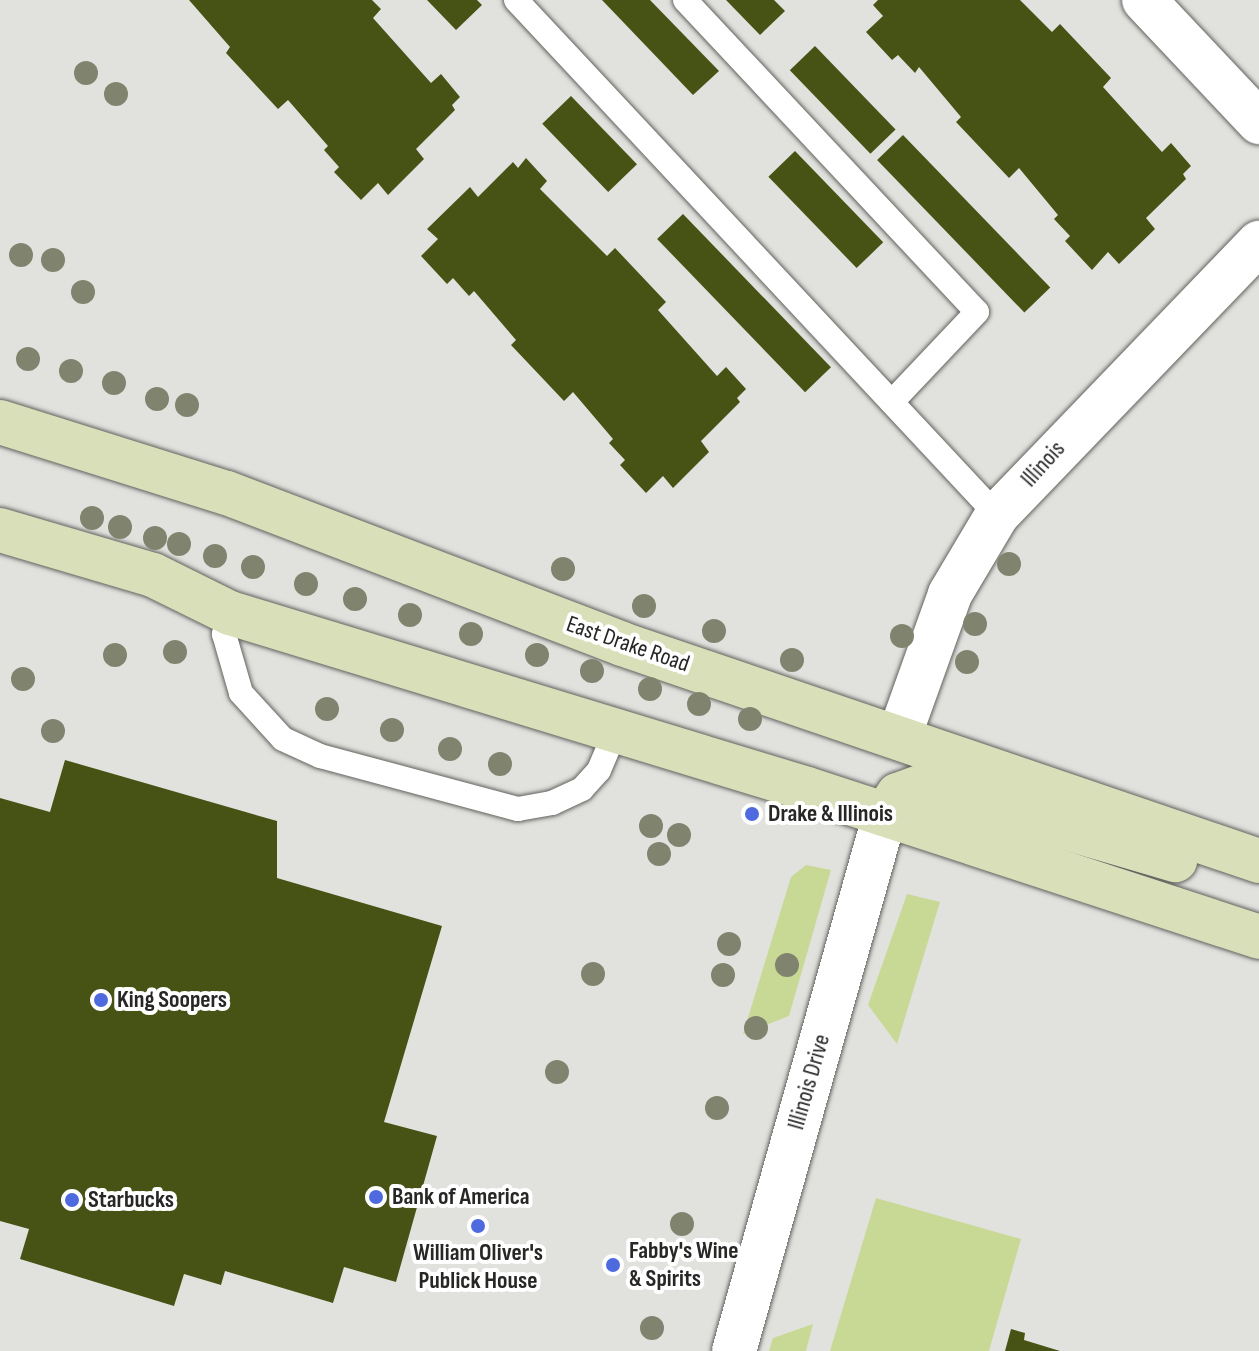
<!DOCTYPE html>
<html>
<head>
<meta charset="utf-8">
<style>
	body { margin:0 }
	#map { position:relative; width:1259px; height:1351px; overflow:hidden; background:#e1e2de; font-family:"Sofia Sans Condensed",sans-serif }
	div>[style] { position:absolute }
	.green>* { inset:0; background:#c8d996 }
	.building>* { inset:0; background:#475314; transform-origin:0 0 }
	.roads { filter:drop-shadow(0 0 2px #61625e) drop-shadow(0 0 2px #61625e) }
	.service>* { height:24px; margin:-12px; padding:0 12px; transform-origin:12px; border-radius:12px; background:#fff }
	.minor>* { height:44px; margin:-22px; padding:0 22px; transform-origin:22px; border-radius:22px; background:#fff }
	.secondary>* { height:44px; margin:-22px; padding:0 22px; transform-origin:22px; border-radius:22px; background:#d8dfb9 }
	.trees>* { width:24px; height:24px; margin:-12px; border-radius:50%; background:#80846f }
	.dots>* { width:22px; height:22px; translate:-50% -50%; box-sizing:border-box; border:4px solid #fff; border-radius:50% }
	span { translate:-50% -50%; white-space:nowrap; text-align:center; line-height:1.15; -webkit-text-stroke:8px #fff; paint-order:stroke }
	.street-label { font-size:24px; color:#272726 }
	.poi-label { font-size:24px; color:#272726; font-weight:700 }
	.left { translate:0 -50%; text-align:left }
</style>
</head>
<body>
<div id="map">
	<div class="green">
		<i style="clip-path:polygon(806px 865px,831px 870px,789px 1016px,743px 1034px,791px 877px)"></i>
		<i style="clip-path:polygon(907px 894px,940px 902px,897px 1044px,868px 1005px)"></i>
		<i style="clip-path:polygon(876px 1198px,1021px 1239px,989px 1351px,830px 1351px)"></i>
		<i style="clip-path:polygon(813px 1324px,806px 1351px,769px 1351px,773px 1338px)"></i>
	</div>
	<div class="building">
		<i style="clip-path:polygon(189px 0,372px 0,381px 9px,373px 18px,431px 83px,441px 74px,460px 97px,452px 105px,455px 110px,416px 149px,424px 159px,388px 195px,378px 183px,361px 200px,334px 172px,339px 167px,324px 150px,328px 146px,288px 100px,278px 109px,226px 53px,230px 47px)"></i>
		<i style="clip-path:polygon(427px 0,477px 0,482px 5px,456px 30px)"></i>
		<i style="clip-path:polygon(602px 0,650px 0,719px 71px,693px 95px)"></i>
		<i style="clip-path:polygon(726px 0,774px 0,785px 11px,760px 35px)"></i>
		<i style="clip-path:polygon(878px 0,1020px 0,1052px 32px,1060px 24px,1111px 78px,1103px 87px,1162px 152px,1171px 143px,1191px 166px,1183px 174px,1186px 179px,1146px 218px,1155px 229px,1119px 264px,1108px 252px,1092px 270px,1065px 241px,1070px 236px,1054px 219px,1058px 215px,1019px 168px,1009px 178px,956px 122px,961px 117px,919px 67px,915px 73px,898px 55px,892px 60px,866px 32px,883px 16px,873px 5px)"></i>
		<i style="left:815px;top:46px;width:116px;height:35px;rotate:46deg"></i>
		<i style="left:571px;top:96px;width:95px;height:40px;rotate:46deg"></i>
		<i style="left:903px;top:135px;width:212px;height:36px;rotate:46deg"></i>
		<i style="left:795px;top:151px;width:127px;height:37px;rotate:46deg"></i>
		<i style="clip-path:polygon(526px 158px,547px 181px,540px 189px,607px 256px,615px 248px,666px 302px,658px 310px,717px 376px,726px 367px,746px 389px,737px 398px,740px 402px,701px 441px,709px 452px,673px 488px,663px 476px,646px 493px,620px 465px,625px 460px,609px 443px,613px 439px,573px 392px,564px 401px,511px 345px,516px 340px,474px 291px,469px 296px,453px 278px,447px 284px,421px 256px,438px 239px,427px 229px,470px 187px,478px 197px,513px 162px,518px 168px)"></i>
		<i style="left:683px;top:214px;width:213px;height:36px;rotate:46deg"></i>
		<i style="clip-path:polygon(65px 760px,277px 821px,277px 878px,442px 926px,384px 1122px,437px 1136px,396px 1282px,344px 1267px,333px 1303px,225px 1271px,221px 1285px,184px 1274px,174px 1306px,20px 1259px,29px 1229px,0 1221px,0 798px,50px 812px)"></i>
		<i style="clip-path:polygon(1011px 1329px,1025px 1333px,1024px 1340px,1060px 1351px,1005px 1351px)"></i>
	</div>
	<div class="roads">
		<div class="service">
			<i style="left:516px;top:0;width:705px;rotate:46.96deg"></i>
			<i style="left:685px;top:0;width:427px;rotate:46.9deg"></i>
			<i style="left:977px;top:312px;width:124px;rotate:133.4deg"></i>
			<i style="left:230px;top:613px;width:22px;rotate:106deg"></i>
			<i style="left:224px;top:634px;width:61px;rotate:73.9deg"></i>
			<i style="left:241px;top:693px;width:62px;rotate:47.6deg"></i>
			<i style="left:283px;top:739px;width:41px;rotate:24.7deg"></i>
			<i style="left:320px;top:756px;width:205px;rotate:15deg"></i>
			<i style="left:518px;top:809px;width:35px;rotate:-10deg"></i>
			<i style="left:552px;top:803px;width:33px;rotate:-25deg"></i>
			<i style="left:582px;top:789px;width:25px;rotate:-48deg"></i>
			<i style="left:599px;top:770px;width:43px;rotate:-67deg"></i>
		</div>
		<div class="minor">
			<i style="left:1144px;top:0;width:168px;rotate:46.7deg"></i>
			<i style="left:900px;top:734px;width:149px;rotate:-70.3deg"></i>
			<i style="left:950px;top:594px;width:92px;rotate:-59.3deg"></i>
			<i style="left:997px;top:515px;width:378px;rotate:-46.1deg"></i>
			<i style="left:734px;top:1351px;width:558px;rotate:-74.29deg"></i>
		</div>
		<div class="secondary">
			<i style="left:0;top:422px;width:238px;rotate:17.4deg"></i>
			<i style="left:227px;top:493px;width:423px;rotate:20.9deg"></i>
			<i style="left:622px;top:644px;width:673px;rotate:18.81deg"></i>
			<i style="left:0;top:530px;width:159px;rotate:16.4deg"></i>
			<i style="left:153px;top:575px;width:86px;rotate:26.3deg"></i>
			<i style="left:230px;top:613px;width:603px;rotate:16.96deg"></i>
			<i style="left:807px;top:789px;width:476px;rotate:18.1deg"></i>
			<i style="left:885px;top:814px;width:23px;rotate:-56deg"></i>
			<i style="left:898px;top:795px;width:27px;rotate:-20deg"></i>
			<i style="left:923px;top:786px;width:263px;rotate:16.4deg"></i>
		</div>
	</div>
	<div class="trees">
		<i style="left:86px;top:73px"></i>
		<i style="left:116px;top:94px"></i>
		<i style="left:21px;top:255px"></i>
		<i style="left:53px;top:260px"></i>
		<i style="left:83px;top:292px"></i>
		<i style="left:28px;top:359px"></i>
		<i style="left:71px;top:371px"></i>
		<i style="left:114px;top:383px"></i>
		<i style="left:157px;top:399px"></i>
		<i style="left:187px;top:405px"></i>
		<i style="left:92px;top:518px"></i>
		<i style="left:120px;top:527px"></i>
		<i style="left:155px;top:538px"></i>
		<i style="left:179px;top:544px"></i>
		<i style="left:215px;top:556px"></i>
		<i style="left:1009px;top:564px"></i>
		<i style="left:253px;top:567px"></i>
		<i style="left:563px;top:569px"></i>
		<i style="left:306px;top:584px"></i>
		<i style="left:355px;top:599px"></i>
		<i style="left:644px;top:606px"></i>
		<i style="left:410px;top:615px"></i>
		<i style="left:975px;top:624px"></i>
		<i style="left:714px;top:631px"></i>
		<i style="left:471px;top:634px"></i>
		<i style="left:902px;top:636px"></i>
		<i style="left:175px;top:652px"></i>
		<i style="left:115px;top:655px"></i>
		<i style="left:537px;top:655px"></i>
		<i style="left:792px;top:660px"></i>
		<i style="left:967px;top:662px"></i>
		<i style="left:592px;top:671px"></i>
		<i style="left:23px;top:679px"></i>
		<i style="left:650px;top:689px"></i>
		<i style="left:699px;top:704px"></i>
		<i style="left:327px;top:709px"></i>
		<i style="left:750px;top:719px"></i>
		<i style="left:392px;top:730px"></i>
		<i style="left:53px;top:731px"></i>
		<i style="left:450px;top:749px"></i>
		<i style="left:500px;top:764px"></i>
		<i style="left:651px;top:826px"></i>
		<i style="left:679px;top:835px"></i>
		<i style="left:659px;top:854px"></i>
		<i style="left:729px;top:944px"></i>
		<i style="left:787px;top:965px"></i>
		<i style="left:593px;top:974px"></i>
		<i style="left:723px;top:975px"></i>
		<i style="left:756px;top:1028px"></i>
		<i style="left:557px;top:1072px"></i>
		<i style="left:717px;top:1108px"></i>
		<i style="left:682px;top:1224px"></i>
		<i style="left:652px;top:1328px"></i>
	</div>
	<div class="dots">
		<i style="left:752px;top:814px;background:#4e6ade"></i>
		<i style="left:101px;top:1000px;background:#4e6ade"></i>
		<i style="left:376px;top:1197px;background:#4e6ade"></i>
		<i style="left:72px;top:1200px;background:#4e6ade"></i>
		<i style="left:478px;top:1226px;background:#4e6ade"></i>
		<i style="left:613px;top:1265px;background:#4e6ade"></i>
	</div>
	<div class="street-label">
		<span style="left:1043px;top:464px;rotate:-48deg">Illinois</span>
		<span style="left:628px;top:644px;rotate:19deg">East Drake Road</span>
		<span style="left:809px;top:1082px;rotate:-74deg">Illinois Drive</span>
	</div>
	<div class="poi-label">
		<span class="left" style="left:768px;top:814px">Drake &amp; Illinois</span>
		<span class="left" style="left:117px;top:1000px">King Soopers</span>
		<span class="left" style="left:392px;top:1197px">Bank of America</span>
		<span class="left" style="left:88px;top:1200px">Starbucks</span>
		<span class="left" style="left:629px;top:1265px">Fabby's Wine<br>&amp; Spirits</span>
		<span style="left:478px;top:1267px">William Oliver's<br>Publick House</span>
	</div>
</div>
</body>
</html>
